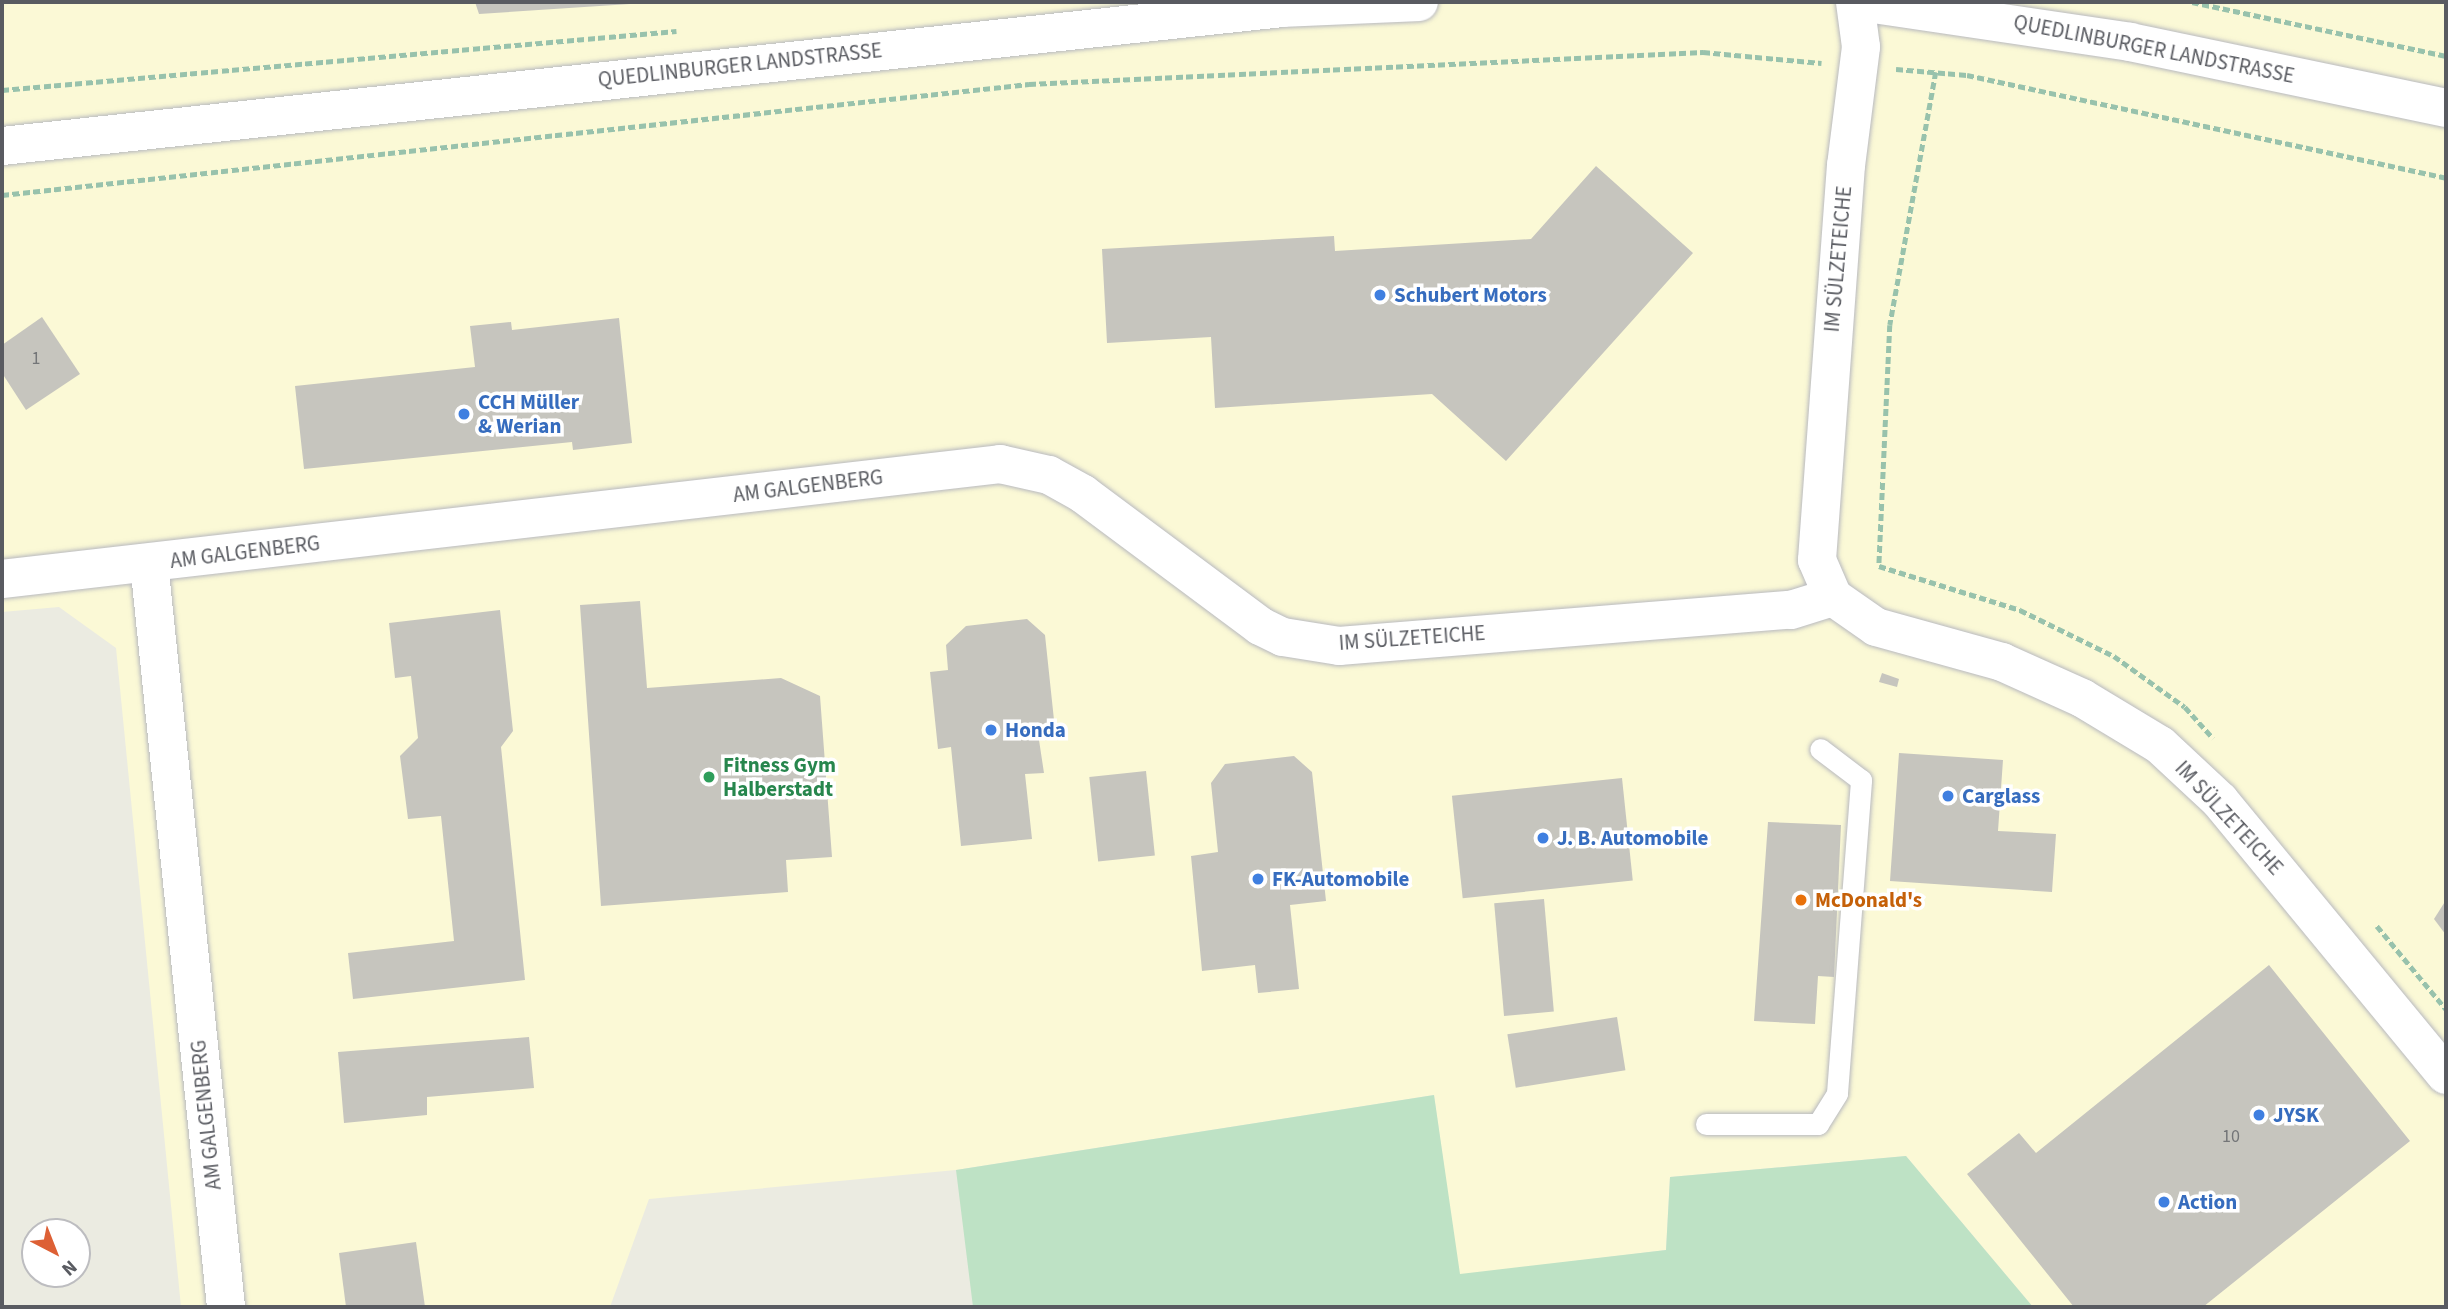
<!DOCTYPE html>
<html>
<head>
<meta charset="utf-8">
<style>
	body { margin:0 }
	#map { position:relative; width:2448px; height:1309px; overflow:hidden; background:#ebebe1; font-family:"Source Sans 3",sans-serif }
	div>[style] { position:absolute }
	.commercial>* { inset:0; background:#fbf9d6 }
	.green>* { inset:0; background:#bee2c5 }
	.building>* { inset:0; background:#c6c5be; transform-origin:0 0 }
	.path>* { height:4.5px; margin-top:-2.25px; transform-origin:0; background:repeating-linear-gradient(90deg,#98c2ac 0 7px,transparent 0 10.5px) }
	.roads { filter:drop-shadow(0 0 2px #b8b9bf) drop-shadow(0 0 2px #b8b9bf) }
	.lane>* { height:21px; margin:-10.5px; padding:0 10.5px; transform-origin:10.5px; border-radius:10.5px; background:#fff }
	.street>* { height:38px; margin:-19px; padding:0 19px; transform-origin:19px; border-radius:19px; background:#fff }
	.secondary>* { height:38px; margin:-19px; padding:0 19px; transform-origin:19px; border-radius:19px; background:#fff }
	.dots>* { width:19px; height:19px; translate:-50% -50%; box-sizing:border-box; border:4px solid #fff; border-radius:50% }
	span { translate:-50% -50%; white-space:nowrap; text-align:center; line-height:1.15; -webkit-text-stroke:7px #fff; paint-order:stroke }
	.number-label { font-size:18px; color:#747678 }
	.number-label span { -webkit-text-stroke-width:0 }
	.street-label { font-size:21px; color:#595b61 }
	.shop-label { font-size:21px; color:#366cbe; font-weight:700 }
	.left { translate:0 -50%; text-align:left }
	.leisure-label { font-size:21px; color:#27864d; font-weight:700 }
	.food-label { font-size:21px; color:#c56008; font-weight:700 }
	.frame { position:absolute; inset:0; border:4px solid #595b61; pointer-events:none }
	.north { position:absolute; left:21px; top:1218px; width:70px; height:70px; box-sizing:border-box; background:#fff; border:2px solid #bdbdc0; border-radius:50%; rotate:138deg; font-size:19px; font-weight:700; line-height:28px; text-align:center; color:#595b61 }
	.north::after { content:''; display:block; margin:auto; width:24px; height:32px; background:#dd6035; clip-path:polygon(50% 0,100% 100%,50% 72%,0 100%) }
</style>
</head>
<body>
<div id="map">
	<div class="commercial">
		<i style="clip-path:polygon(2px 2px,2446px 2px,2446px 1307px,2033px 1307px,1906px 1156px,1670px 1177px,1666px 1250px,1459px 1275px,1434px 1095px,956px 1170px,649px 1199px,610px 1307px,181px 1307px,116px 648px,59px 607px,2px 612px)"></i>
	</div>
	<div class="green">
		<i style="clip-path:polygon(1434px 1095px,1460px 1274px,1666px 1250px,1670px 1177px,1906px 1156px,2033px 1307px,973px 1307px,956px 1170px)"></i>
	</div>
	<div class="building">
		<i style="clip-path:polygon(475px 2px,630px 2px,630px 4px,479px 14px)"></i>
		<i style="clip-path:polygon(1596px 166px,1693px 253px,1506px 461px,1432px 394px,1215px 408px,1211px 337px,1107px 343px,1102px 249px,1334px 236px,1335px 251px,1531px 239px)"></i>
		<i style="clip-path:polygon(42px 317px,80px 374px,26px 410px,2px 373px,2px 345px)"></i>
		<i style="clip-path:polygon(619px 318px,632px 443px,573px 450px,572px 442px,304px 469px,295px 386px,475px 367px,470px 326px,511px 322px,512px 330px)"></i>
		<i style="clip-path:polygon(640px 601px,647px 688px,781px 678px,820px 696px,832px 857px,786px 860px,788px 892px,601px 906px,580px 605px)"></i>
		<i style="clip-path:polygon(500px 610px,513px 731px,501px 747px,525px 980px,353px 999px,348px 953px,454px 941px,441px 816px,408px 819px,400px 756px,418px 738px,411px 676px,395px 678px,389px 623px)"></i>
		<i style="clip-path:polygon(1027px 619px,1045px 635px,1054px 720px,1039px 740px,1044px 773px,1025px 774px,1032px 839px,961px 846px,951px 747px,938px 749px,930px 672px,948px 670px,946px 645px,966px 626px)"></i>
		<i style="clip-path:polygon(1882px 673px,1899px 679px,1897px 687px,1879px 682px)"></i>
		<i style="clip-path:polygon(1899px 753px,2003px 760px,1998px 831px,2056px 834px,2052px 892px,1890px 881px)"></i>
		<i style="clip-path:polygon(1294px 756px,1312px 772px,1326px 901px,1290px 905px,1299px 989px,1258px 993px,1255px 965px,1202px 971px,1191px 856px,1218px 852px,1211px 783px,1225px 764px)"></i>
		<i style="left:1146px;top:771px;width:85px;height:57px;rotate:84deg"></i>
		<i style="left:1622px;top:778px;width:103px;height:171px;rotate:84deg"></i>
		<i style="clip-path:polygon(1768px 822px,1841px 825px,1834px 977px,1818px 976px,1815px 1024px,1754px 1021px)"></i>
		<i style="left:1544px;top:899px;width:113px;height:50px;rotate:85deg"></i>
		<i style="clip-path:polygon(2446px 900px,2446px 935px,2434px 919px)"></i>
		<i style="clip-path:polygon(2269px 965px,2410px 1141px,2203px 1307px,2074px 1307px,1967px 1174px,2019px 1133px,2036px 1153px)"></i>
		<i style="left:1617px;top:1017px;width:54px;height:111px;rotate:81deg"></i>
		<i style="clip-path:polygon(529px 1037px,534px 1088px,427px 1097px,427px 1115px,344px 1123px,338px 1052px)"></i>
		<i style="clip-path:polygon(416px 1242px,425px 1307px,346px 1307px,339px 1253px)"></i>
	</div>
	<div class="path">
		<i style="left:2192px;top:2px;width:260px;rotate:12deg"></i>
		<i style="left:1896px;top:69px;width:71px;rotate:4.8deg"></i>
		<i style="left:1967px;top:75px;width:490px;rotate:12.1deg"></i>
		<i style="left:1936px;top:72px;width:257px;rotate:100.3deg"></i>
		<i style="left:1890px;top:325px;width:241px;rotate:92.6deg"></i>
		<i style="left:1879px;top:566px;width:148px;rotate:17.3deg"></i>
		<i style="left:2020px;top:610px;width:105px;rotate:26.1deg"></i>
		<i style="left:2114px;top:656px;width:87px;rotate:35.7deg"></i>
		<i style="left:2185px;top:707px;width:42px;rotate:47.9deg"></i>
		<i style="left:2px;top:90px;width:677px;rotate:-5deg"></i>
		<i style="left:2px;top:195px;width:1033px;rotate:-6.17deg"></i>
		<i style="left:1029px;top:84px;width:675px;rotate:-2.72deg"></i>
		<i style="left:1703px;top:52px;width:119px;rotate:5.3deg"></i>
		<i style="left:2377px;top:926px;width:108px;rotate:50.3deg"></i>
	</div>
	<div class="roads">
		<div class="lane">
			<i style="left:1706px;top:1124px;width:112px"></i>
			<i style="left:1818px;top:1124px;width:36px;rotate:-58deg"></i>
			<i style="left:1837px;top:1093px;width:314px;rotate:-85.6deg"></i>
			<i style="left:1861px;top:780px;width:51px;rotate:-142.9deg"></i>
		</div>
		<div class="street">
			<i style="left:149px;top:563px;width:748px;rotate:84.09deg"></i>
			<i style="left:2px;top:579px;width:1005px;rotate:-6.57deg"></i>
			<i style="left:1000px;top:464px;width:50px;rotate:12.7deg"></i>
			<i style="left:1049px;top:475px;width:39px;rotate:29deg"></i>
			<i style="left:1083px;top:494px;width:221px;rotate:36.7deg"></i>
			<i style="left:1260px;top:626px;width:25px;rotate:26deg"></i>
			<i style="left:1283px;top:637px;width:57px;rotate:9.1deg"></i>
			<i style="left:1339px;top:646px;width:453px;rotate:-4.6deg"></i>
			<i style="left:1791px;top:610px;width:44px;rotate:-17.2deg"></i>
		</div>
		<div class="secondary">
			<i style="left:1855px;top:2px;width:45px;rotate:82.4deg"></i>
			<i style="left:1861px;top:47px;width:119px;rotate:97.2deg"></i>
			<i style="left:1846px;top:165px;width:396px;rotate:94.2deg"></i>
			<i style="left:1817px;top:560px;width:40px;rotate:66.6deg"></i>
			<i style="left:1833px;top:597px;width:52px;rotate:34.9deg"></i>
			<i style="left:1876px;top:627px;width:131px;rotate:15.5deg"></i>
			<i style="left:2002px;top:662px;width:88px;rotate:24.2deg"></i>
			<i style="left:2082px;top:698px;width:91px;rotate:31.1deg"></i>
			<i style="left:2160px;top:745px;width:82px;rotate:43deg"></i>
			<i style="left:2220px;top:801px;width:355px;rotate:50.5deg"></i>
			<i style="left:1860px;top:2px;width:273px;rotate:8.4deg"></i>
			<i style="left:2130px;top:42px;width:323px;rotate:11.8deg"></i>
			<i style="left:2px;top:146px;width:1287px;rotate:-6.15deg"></i>
			<i style="left:1282px;top:8px;width:137px;rotate:-2.5deg"></i>
		</div>
	</div>
	<div class="dots">
		<i style="left:1380px;top:295px;background:#3f7fe0"></i>
		<i style="left:464px;top:414px;background:#3f7fe0"></i>
		<i style="left:991px;top:730px;background:#3f7fe0"></i>
		<i style="left:709px;top:777px;background:#2e9e5b"></i>
		<i style="left:1948px;top:796px;background:#3f7fe0"></i>
		<i style="left:1543px;top:838px;background:#3f7fe0"></i>
		<i style="left:1258px;top:879px;background:#3f7fe0"></i>
		<i style="left:1801px;top:900px;background:#e8710a"></i>
		<i style="left:2259px;top:1115px;background:#3f7fe0"></i>
		<i style="left:2164px;top:1202px;background:#3f7fe0"></i>
	</div>
	<div class="number-label">
		<span style="left:36px;top:359px">1</span>
		<span style="left:2231px;top:1137px">10</span>
	</div>
	<div class="street-label">
		<span style="left:2154px;top:49px;rotate:11deg">QUEDLINBURGER LANDSTRASSE</span>
		<span style="left:740px;top:65px;rotate:-6deg">QUEDLINBURGER LANDSTRASSE</span>
		<span style="left:1838px;top:259px;rotate:-85deg">IM SÜLZETEICHE</span>
		<span style="left:808px;top:486px;rotate:-7deg">AM GALGENBERG</span>
		<span style="left:245px;top:552px;rotate:-7deg">AM GALGENBERG</span>
		<span style="left:1412px;top:638px;rotate:-4deg">IM SÜLZETEICHE</span>
		<span style="left:2229px;top:818px;rotate:47deg">IM SÜLZETEICHE</span>
		<span style="left:206px;top:1115px;rotate:-96deg">AM GALGENBERG</span>
	</div>
	<div class="shop-label">
		<span class="left" style="left:1394px;top:295px">Schubert Motors</span>
		<span class="left" style="left:478px;top:414px">CCH Müller<br>&amp; Werian</span>
		<span class="left" style="left:1005px;top:730px">Honda</span>
		<span class="left" style="left:1962px;top:796px">Carglass</span>
		<span class="left" style="left:1557px;top:838px">J. B. Automobile</span>
		<span class="left" style="left:1272px;top:879px">FK-Automobile</span>
		<span class="left" style="left:2273px;top:1115px">JYSK</span>
		<span class="left" style="left:2178px;top:1202px">Action</span>
	</div>
	<div class="leisure-label">
		<span class="left" style="left:723px;top:777px">Fitness Gym<br>Halberstadt</span>
	</div>
	<div class="food-label">
		<span class="left" style="left:1815px;top:900px">McDonald's</span>
	</div>
	<div class="frame"></div>
	<div class="north">N</div>
</div>
</body>
</html>
